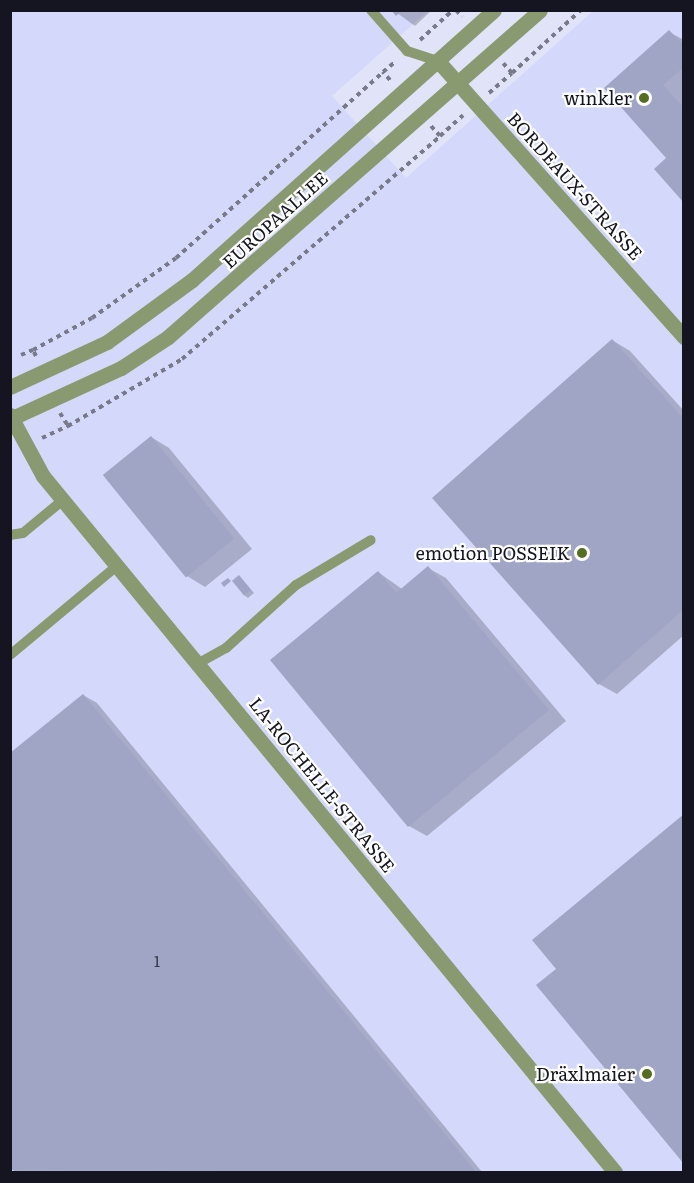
<!DOCTYPE html>
<html>
<head>
<meta charset="utf-8">
<style>
	body { margin:0 }
	#map { position:relative; width:694px; height:1183px; overflow:hidden; background:#e1e4f9; font-family:Literata,serif }
	div>[style] { position:absolute }
	.built>* { inset:0; background:#d4d8fa }
	.shadow>* { inset:0; background:#0003 }
	.building>* { inset:0; background:#a0a4c5; transform-origin:0 0 }
	.path>* { height:4px; margin-top:-2px; transform-origin:0; background:repeating-linear-gradient(90deg,#787a8a 0 4.5px,transparent 0 9px) }
	.service>* { height:10px; margin:-5px; padding:0 5px; transform-origin:5px; border-radius:5px; background:#8a9a70 }
	.minor>* { height:15px; margin:-7.5px; padding:0 7.5px; transform-origin:7.5px; border-radius:7.5px; background:#8a9a70 }
	.dots>* { width:16px; height:16px; translate:-50% -50%; box-sizing:border-box; border:3px solid #fff; border-radius:50% }
	span { translate:-50% -50%; white-space:nowrap; text-align:center; line-height:1.15; -webkit-text-stroke:4.5px #fff; paint-order:stroke }
	.number-label { font-size:15px; color:#37394a }
	.number-label span { -webkit-text-stroke-width:0 }
	.poi-label { font-size:18px; color:#141521 }
	.right { translate:-100% -50%; text-align:right }
	.street-label { font-size:18px; color:#141521 }
	.frame { position:absolute; inset:0; border:12px solid #141521; pointer-events:none }
</style>
</head>
<body>
<div id="map">
	<div class="built">
		<i style="clip-path:polygon(10px 11px,428px 11px,332px 96px,406px 178px,593px 11px,683px 11px,683px 1172px,11px 1172px)"></i>
	</div>
	<div class="shadow">
		<i style="clip-path:polygon(393px 10px,432px 10px,415px 26px)"></i>
		<i style="clip-path:polygon(669px 32px,684px 40px,684px 201px,668px 158px,606px 88px)"></i>
		<i style="clip-path:polygon(612px 340px,630px 351px,684px 411px,684px 635px,617px 694px,599px 684px)"></i>
		<i style="clip-path:polygon(151px 437px,169px 448px,252px 549px,205px 587px,187px 576px)"></i>
		<i style="clip-path:polygon(428px 568px,446px 578px,566px 721px,427px 836px,409px 826px,378px 572px,402px 589px)"></i>
		<i style="clip-path:polygon(240px 577px,254px 593px,248px 598px,244px 595px)"></i>
		<i style="clip-path:polygon(83px 695px,97px 703px,482px 1172px,15px 1172px,10px 1167px)"></i>
	</div>
	<div class="building">
		<i style="clip-path:polygon(391px 10px,402px 10px,396px 16px)"></i>
		<i style="clip-path:polygon(669px 30px,684px 46px,684px 67px,663px 85px,684px 108px,684px 203px,654px 169px,666px 158px,604px 88px)"></i>
		<i style="clip-path:polygon(612px 339px,684px 419px,684px 609px,598px 685px,432px 498px)"></i>
		<i style="left:151px;top:436px;width:132px;height:62px;rotate:51deg"></i>
		<i style="clip-path:polygon(428px 566px,549px 710px,408px 827px,270px 660px,378px 571px,396px 593px)"></i>
		<i style="left:239px;top:575px;width:19px;height:9px;rotate:51deg"></i>
		<i style="clip-path:polygon(228px 578px,231px 581px,224px 587px,221px 583px)"></i>
		<i style="clip-path:polygon(83px 694px,476px 1172px,10px 1170px,10px 753px)"></i>
		<i style="clip-path:polygon(684px 814px,684px 1164px,536px 985px,556px 969px,532px 940px)"></i>
	</div>
	<div class="path">
		<i style="left:456px;top:10px;width:9px;rotate:49deg"></i>
		<i style="left:420px;top:40px;width:45px;rotate:-42.3deg"></i>
		<i style="left:512px;top:73px;width:93px;rotate:-42.4deg"></i>
		<i style="left:390px;top:80px;width:11px;rotate:-131deg"></i>
		<i style="left:383px;top:72px;width:17px;rotate:-40deg"></i>
		<i style="left:489px;top:93px;width:30px;rotate:-41deg"></i>
		<i style="left:512px;top:73px;width:13px;rotate:-132deg"></i>
		<i style="left:431px;top:126px;width:13px;rotate:48deg"></i>
		<i style="left:440px;top:136px;width:31px;rotate:-42deg"></i>
		<i style="left:21px;top:355px;width:13px;rotate:-23deg"></i>
		<i style="left:36px;top:356px;width:7px;rotate:-117deg"></i>
		<i style="left:33px;top:350px;width:67px;rotate:-28.5deg"></i>
		<i style="left:92px;top:318px;width:103px;rotate:-35.5deg"></i>
		<i style="left:176px;top:258px;width:278px;rotate:-41.9deg"></i>
		<i style="left:60px;top:413px;width:15px;rotate:58deg"></i>
		<i style="left:68px;top:426px;width:132px;rotate:-30.4deg"></i>
		<i style="left:182px;top:359px;width:341px;rotate:-40.8deg"></i>
		<i style="left:42px;top:438px;width:29px;rotate:-25deg"></i>
	</div>
	<div class="service">
		<i style="left:371px;top:10px;width:55px;rotate:48.7deg"></i>
		<i style="left:407px;top:51px;width:33px;rotate:18deg"></i>
		<i style="left:10px;top:535px;width:13px;rotate:-9deg"></i>
		<i style="left:23px;top:533px;width:52px;rotate:-39.5deg"></i>
		<i style="left:10px;top:655px;width:139px;rotate:-39.8deg"></i>
		<i style="left:197px;top:664px;width:33px;rotate:-29deg"></i>
		<i style="left:226px;top:648px;width:94px;rotate:-42deg"></i>
		<i style="left:296px;top:585px;width:87px;rotate:-31deg"></i>
	</div>
	<div class="minor">
		<i style="left:438px;top:61px;width:370px;rotate:48.3deg"></i>
		<i style="left:10px;top:387px;width:107px;rotate:-24.9deg"></i>
		<i style="left:107px;top:342px;width:105px;rotate:-36.1deg"></i>
		<i style="left:192px;top:280px;width:405px;rotate:-41.8deg"></i>
		<i style="left:10px;top:415px;width:69px;rotate:61.6deg"></i>
		<i style="left:43px;top:476px;width:901px;rotate:50.59deg"></i>
		<i style="left:10px;top:419px;width:122px;rotate:-24.7deg"></i>
		<i style="left:121px;top:368px;width:56px;rotate:-33.4deg"></i>
		<i style="left:168px;top:337px;width:495px;rotate:-41.3deg"></i>
	</div>
	<div class="dots">
		<i style="left:644px;top:98px;background:#556d1f"></i>
		<i style="left:582px;top:553px;background:#556d1f"></i>
		<i style="left:647px;top:1074px;background:#556d1f"></i>
	</div>
	<div class="number-label">
		<span style="left:157px;top:961px">1</span>
	</div>
	<div class="poi-label">
		<span class="right" style="left:632px;top:98px">winkler</span>
		<span class="right" style="left:570px;top:553px">emotion POSSEIK</span>
		<span class="right" style="left:635px;top:1074px">Dräxlmaier</span>
	</div>
	<div class="street-label">
		<span style="left:575px;top:186px;rotate:48deg">BORDEAUX-STRASSE</span>
		<span style="left:275px;top:220px;rotate:-42deg">EUROPAALLEE</span>
		<span style="left:322px;top:785px;rotate:51deg">LA-ROCHELLE-STRASSE</span>
	</div>
	<div class="frame"></div>
</div>
</body>
</html>
